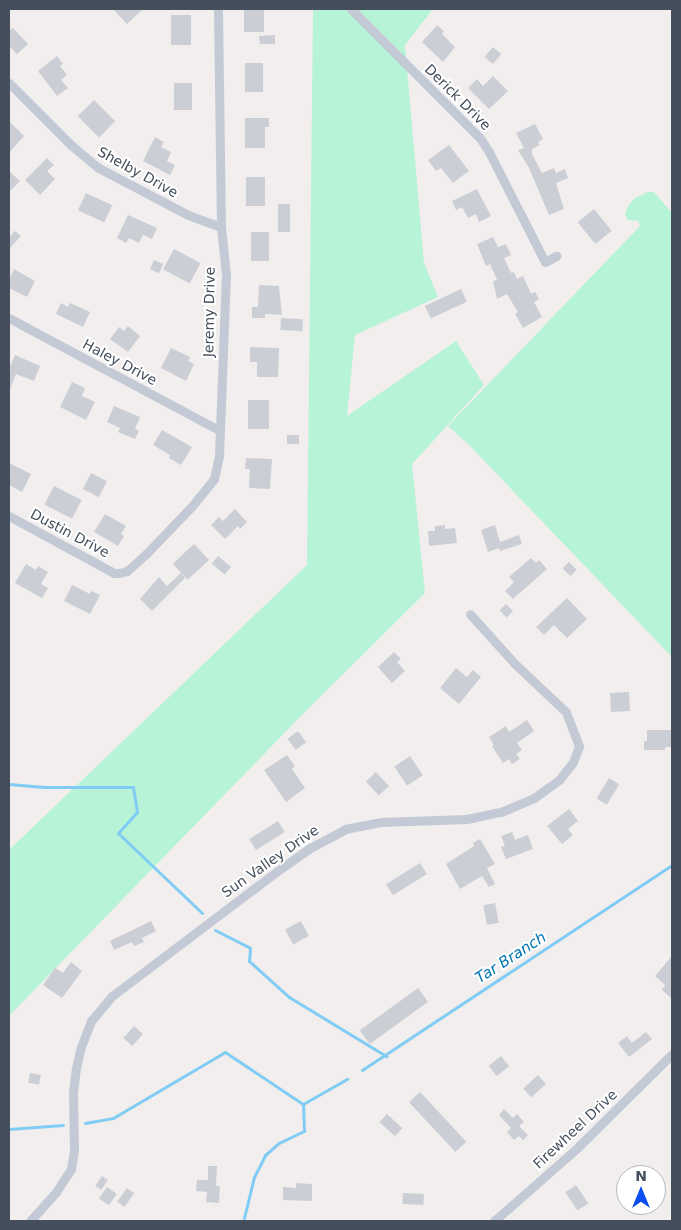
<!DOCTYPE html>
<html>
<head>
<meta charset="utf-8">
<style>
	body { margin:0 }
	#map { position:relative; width:681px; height:1230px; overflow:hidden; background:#f1eeed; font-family:"DejaVu Sans",sans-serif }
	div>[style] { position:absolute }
	.green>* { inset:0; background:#b7f3d6 }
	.stream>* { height:3px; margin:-1.5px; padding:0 1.5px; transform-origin:1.5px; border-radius:1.5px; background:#80ccf4 }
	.building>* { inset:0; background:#ccced6; transform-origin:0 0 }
	.minor>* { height:9px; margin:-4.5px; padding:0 4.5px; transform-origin:4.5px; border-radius:4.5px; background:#c3cad6 }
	span { translate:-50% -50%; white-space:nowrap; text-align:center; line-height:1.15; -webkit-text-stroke:4px #fff; paint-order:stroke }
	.street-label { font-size:14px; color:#444e5d }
	.water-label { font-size:15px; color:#0076b4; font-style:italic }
	.frame { position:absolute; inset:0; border:10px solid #444e5d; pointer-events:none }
	.north { position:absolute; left:616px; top:1165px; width:50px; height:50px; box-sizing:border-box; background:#fff; border:1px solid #b4b8be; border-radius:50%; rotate:0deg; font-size:14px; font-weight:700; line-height:20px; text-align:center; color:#444e5d }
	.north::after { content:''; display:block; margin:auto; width:18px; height:22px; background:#094eef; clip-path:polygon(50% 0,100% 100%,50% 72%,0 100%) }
</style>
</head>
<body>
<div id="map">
	<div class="green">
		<i style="clip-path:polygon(313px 9px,433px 9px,405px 45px,424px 263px,438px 297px,355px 335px,347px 416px,456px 341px,484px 385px,412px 464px,425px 593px,302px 715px,9px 1016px,9px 850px,307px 565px)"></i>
		<i style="clip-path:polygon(648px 192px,654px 192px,672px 213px,672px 657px,468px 444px,448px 426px,640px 226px,638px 221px,628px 220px,625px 215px,628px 206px,635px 198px)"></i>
	</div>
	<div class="stream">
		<i style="left:9px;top:784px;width:35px;rotate:5deg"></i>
		<i style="left:44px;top:787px;width:89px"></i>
		<i style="left:133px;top:787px;width:25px;rotate:81deg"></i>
		<i style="left:137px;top:812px;width:28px;rotate:132deg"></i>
		<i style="left:118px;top:833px;width:116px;rotate:43.6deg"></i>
		<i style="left:215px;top:930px;width:39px;rotate:27deg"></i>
		<i style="left:250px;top:948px;width:13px;rotate:94deg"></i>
		<i style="left:249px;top:961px;width:54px;rotate:42deg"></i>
		<i style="left:289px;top:997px;width:114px;rotate:31.3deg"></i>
		<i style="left:362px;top:1070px;width:372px;rotate:-33.5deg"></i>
		<i style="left:85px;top:1123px;width:28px;rotate:-10deg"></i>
		<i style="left:113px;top:1118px;width:130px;rotate:-30.5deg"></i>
		<i style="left:225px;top:1052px;width:94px;rotate:33.7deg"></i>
		<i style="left:303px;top:1104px;width:51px;rotate:-29.6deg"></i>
		<i style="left:9px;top:1129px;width:54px;rotate:-4.2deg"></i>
		<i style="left:244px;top:1218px;width:42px;rotate:-76.3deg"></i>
		<i style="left:254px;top:1177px;width:25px;rotate:-63deg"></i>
		<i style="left:265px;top:1155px;width:18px;rotate:-41deg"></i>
		<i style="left:279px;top:1143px;width:28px;rotate:-26deg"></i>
		<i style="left:304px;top:1131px;width:26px;rotate:-92deg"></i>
	</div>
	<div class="building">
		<i style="clip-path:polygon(113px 9px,143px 9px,127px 24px)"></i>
		<i style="left:244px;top:9px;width:20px;height:23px"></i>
		<i style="left:171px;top:15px;width:20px;height:30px"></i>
		<i style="clip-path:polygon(437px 25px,444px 31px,442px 34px,455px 47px,443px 62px,422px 42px)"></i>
		<i style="clip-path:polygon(13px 28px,28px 44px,17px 54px,9px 46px,9px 31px)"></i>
		<i style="clip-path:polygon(275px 35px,275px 44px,260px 44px,259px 36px)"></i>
		<i style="left:493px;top:47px;width:11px;height:13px;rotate:41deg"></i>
		<i style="clip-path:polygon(57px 56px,63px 64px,60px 66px,67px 75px,61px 80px,68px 88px,57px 96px,38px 71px)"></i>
		<i style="left:245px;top:63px;width:18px;height:29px"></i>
		<i style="clip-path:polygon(493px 76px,508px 91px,489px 109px,468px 88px,477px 79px,483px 86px)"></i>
		<i style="left:174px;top:83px;width:18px;height:27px"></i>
		<i style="left:94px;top:100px;width:30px;height:23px;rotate:45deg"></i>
		<i style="clip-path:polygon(245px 118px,269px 118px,269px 127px,265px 127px,265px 148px,245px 148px)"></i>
		<i style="clip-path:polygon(9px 121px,24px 136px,9px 153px)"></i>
		<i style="clip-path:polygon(535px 124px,543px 139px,538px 142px,540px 145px,532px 149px,532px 154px,542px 173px,554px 168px,556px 173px,565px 169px,568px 178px,556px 183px,564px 209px,549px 215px,529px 168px,518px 150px,524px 148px,516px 133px)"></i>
		<i style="clip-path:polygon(155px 137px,164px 142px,161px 147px,171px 152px,167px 161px,175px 165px,170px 175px,143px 161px)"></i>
		<i style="clip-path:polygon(449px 145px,469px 171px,453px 183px,441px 168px,436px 171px,428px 160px)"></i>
		<i style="clip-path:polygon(47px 158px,54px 165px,47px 171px,55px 179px,40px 195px,25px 180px)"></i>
		<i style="clip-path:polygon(9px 171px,20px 181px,9px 192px)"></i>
		<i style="left:246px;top:177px;width:19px;height:29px"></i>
		<i style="clip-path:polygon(477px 189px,491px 216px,479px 222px,476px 214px,468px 218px,462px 207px,456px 210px,452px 201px)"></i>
		<i style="left:86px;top:193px;width:29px;height:19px;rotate:25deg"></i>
		<i style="left:278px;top:204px;width:12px;height:28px"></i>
		<i style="left:594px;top:209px;width:28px;height:21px;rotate:51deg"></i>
		<i style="clip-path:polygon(128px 215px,157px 228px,152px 239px,143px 235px,139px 243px,129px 238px,126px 243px,117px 238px)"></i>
		<i style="clip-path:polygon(15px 231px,21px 236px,9px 249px,9px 237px)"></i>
		<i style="left:251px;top:232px;width:18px;height:29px"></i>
		<i style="clip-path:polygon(493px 237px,498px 247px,506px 244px,511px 255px,504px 258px,511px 273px,514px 272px,517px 279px,523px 276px,531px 294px,535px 292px,539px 299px,534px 302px,542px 317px,523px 328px,515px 314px,518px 312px,507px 294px,497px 299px,493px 281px,497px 280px,490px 264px,486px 266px,477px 244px)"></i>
		<i style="left:174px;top:249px;width:30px;height:23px;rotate:28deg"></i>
		<i style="left:154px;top:260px;width:10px;height:10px;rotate:24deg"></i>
		<i style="clip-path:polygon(14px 269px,35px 281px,27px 297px,9px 288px,9px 280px)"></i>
		<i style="clip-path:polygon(259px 285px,279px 286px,282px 315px,265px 314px,265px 318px,252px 318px,252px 307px,258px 307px)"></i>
		<i style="left:461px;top:289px;width:14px;height:40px;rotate:65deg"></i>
		<i style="clip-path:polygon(61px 303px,68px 307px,70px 303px,90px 312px,83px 327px,56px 314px)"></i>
		<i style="left:281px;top:318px;width:22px;height:12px;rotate:3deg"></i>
		<i style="clip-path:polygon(128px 326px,140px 336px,128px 352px,110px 339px,119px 327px,124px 331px)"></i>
		<i style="clip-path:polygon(250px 347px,279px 348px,278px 377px,257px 377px,257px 362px,250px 362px)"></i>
		<i style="clip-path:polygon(171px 348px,190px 357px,188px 361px,194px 364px,186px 381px,161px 368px)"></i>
		<i style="clip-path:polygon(15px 355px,40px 366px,34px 381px,16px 374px,9px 392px,9px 369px)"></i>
		<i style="clip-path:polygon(72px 382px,85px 388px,82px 396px,95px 402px,86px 420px,60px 407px)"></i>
		<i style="left:248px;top:400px;width:21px;height:29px"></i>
		<i style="clip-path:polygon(114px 406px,140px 417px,135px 429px,139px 431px,135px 439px,118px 432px,120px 428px,107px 422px)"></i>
		<i style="clip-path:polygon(162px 430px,192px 447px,181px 465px,169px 458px,170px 455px,153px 445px)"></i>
		<i style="left:287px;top:435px;width:12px;height:9px"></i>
		<i style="clip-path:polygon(246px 458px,272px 459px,270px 489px,249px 488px,250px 469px,245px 469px)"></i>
		<i style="clip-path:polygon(9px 463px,31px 474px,22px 492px,9px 485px)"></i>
		<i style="left:91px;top:473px;width:18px;height:18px;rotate:27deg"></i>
		<i style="left:54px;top:486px;width:31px;height:21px;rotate:27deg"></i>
		<i style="clip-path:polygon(235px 509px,247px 522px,240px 529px,238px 526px,225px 539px,211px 525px,219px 517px,223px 521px)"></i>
		<i style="clip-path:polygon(105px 514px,126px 526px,121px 534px,124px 536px,118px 546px,94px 532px)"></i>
		<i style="clip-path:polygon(445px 525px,445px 529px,455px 528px,457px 543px,429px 546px,428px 531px,435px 531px,435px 526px)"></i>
		<i style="clip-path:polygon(495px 525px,500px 542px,519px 535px,522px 544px,500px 551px,499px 548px,488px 552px,481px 530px)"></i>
		<i style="left:194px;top:544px;width:22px;height:29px;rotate:47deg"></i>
		<i style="left:218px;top:556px;width:17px;height:10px;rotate:40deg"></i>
		<i style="clip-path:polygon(531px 558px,536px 563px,539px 560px,547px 569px,513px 599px,505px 591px,514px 582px,509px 577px)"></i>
		<i style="left:569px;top:562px;width:11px;height:9px;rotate:45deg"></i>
		<i style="clip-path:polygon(26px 564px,36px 570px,38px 566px,48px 572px,41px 584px,48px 588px,42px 598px,15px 583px)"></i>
		<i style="clip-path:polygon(181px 573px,185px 578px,152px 611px,140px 599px,159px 577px,167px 586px)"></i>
		<i style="clip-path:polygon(72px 585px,90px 594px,91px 591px,100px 595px,90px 614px,64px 601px)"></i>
		<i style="clip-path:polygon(567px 598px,587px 619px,567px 638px,554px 625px,544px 635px,536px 627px)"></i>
		<i style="left:506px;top:604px;width:10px;height:9px;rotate:45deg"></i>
		<i style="clip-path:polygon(394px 652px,401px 659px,397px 662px,405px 671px,392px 683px,378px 667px)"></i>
		<i style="clip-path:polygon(456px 668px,467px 677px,473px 670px,481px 677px,459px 704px,440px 688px)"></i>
		<i style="left:629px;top:692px;width:19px;height:19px;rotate:87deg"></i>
		<i style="clip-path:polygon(527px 720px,534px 731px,517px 743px,522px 750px,516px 754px,520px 759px,512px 764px,509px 759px,503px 763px,492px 746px,494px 745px,489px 737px,506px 726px,509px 732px)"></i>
		<i style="clip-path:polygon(647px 730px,672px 730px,672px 747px,665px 747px,665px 750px,644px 750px,644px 741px,647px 741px)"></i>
		<i style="left:298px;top:731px;width:14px;height:13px;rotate:54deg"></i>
		<i style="clip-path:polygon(287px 755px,295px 766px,292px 769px,305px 788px,286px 802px,264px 770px)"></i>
		<i style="left:410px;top:756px;width:23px;height:19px;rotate:56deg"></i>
		<i style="left:376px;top:772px;width:19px;height:14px;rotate:47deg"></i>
		<i style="left:609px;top:778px;width:12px;height:24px;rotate:31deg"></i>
		<i style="clip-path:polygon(569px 809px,578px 821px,568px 829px,573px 835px,562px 844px,547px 826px)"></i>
		<i style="left:278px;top:821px;width:13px;height:34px;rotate:58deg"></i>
		<i style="clip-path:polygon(512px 832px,515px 840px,528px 835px,533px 849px,506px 859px,501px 847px,505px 846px,501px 836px)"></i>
		<i style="clip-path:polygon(480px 839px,495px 864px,487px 868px,495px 884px,489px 887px,482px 876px,460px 889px,446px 864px,474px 846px,473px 843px)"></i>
		<i style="left:420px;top:863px;width:13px;height:40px;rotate:58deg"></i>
		<i style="left:495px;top:903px;width:20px;height:12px;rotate:79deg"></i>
		<i style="clip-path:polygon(151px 921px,156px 931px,142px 938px,144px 942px,134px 946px,132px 942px,114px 950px,110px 941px)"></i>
		<i style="left:301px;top:921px;width:17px;height:18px;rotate:62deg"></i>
		<i style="clip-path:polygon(672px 956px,672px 999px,662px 990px,665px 985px,655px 976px)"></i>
		<i style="clip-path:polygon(71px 962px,82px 971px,62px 998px,43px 985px,55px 968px,63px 973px)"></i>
		<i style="left:418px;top:988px;width:17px;height:72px;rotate:54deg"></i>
		<i style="left:134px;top:1026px;width:12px;height:16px;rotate:42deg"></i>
		<i style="clip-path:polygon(646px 1032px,652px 1039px,629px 1057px,618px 1043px,627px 1036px,632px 1043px)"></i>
		<i style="left:501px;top:1056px;width:13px;height:16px;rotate:51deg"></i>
		<i style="left:30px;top:1073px;width:11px;height:10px;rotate:10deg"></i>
		<i style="left:538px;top:1075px;width:12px;height:20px;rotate:48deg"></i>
		<i style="left:420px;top:1092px;width:68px;height:15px;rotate:47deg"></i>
		<i style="clip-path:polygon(504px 1109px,513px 1118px,517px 1114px,524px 1122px,519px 1126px,528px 1135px,523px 1140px,519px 1136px,514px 1140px,507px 1132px,511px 1128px,499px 1115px)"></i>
		<i style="left:387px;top:1114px;width:21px;height:11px;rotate:43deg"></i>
		<i style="clip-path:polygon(208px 1166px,217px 1166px,216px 1186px,220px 1186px,219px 1203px,206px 1202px,207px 1192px,196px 1191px,197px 1180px,208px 1180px)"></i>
		<i style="left:102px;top:1176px;width:7px;height:12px;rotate:34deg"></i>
		<i style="clip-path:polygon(296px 1183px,312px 1184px,312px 1201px,283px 1200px,283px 1187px,296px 1188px)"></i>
		<i style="left:576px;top:1185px;width:22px;height:13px;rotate:56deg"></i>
		<i style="left:107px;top:1187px;width:12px;height:14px;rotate:35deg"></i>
		<i style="left:127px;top:1188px;width:9px;height:17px;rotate:36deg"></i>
		<i style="left:403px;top:1193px;width:21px;height:11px;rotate:3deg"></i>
	</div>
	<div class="minor">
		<i style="left:351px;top:9px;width:182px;rotate:45deg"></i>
		<i style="left:480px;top:138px;width:17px;rotate:57deg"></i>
		<i style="left:489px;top:152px;width:123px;rotate:63deg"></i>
		<i style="left:545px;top:262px;width:13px;rotate:-29deg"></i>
		<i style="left:9px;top:83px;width:88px;rotate:45deg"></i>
		<i style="left:71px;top:145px;width:34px;rotate:40deg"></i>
		<i style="left:97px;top:167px;width:103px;rotate:27.8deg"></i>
		<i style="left:188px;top:215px;width:35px;rotate:20deg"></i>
		<i style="left:9px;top:318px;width:238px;rotate:28.1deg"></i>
		<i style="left:9px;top:516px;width:119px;rotate:28.5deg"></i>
		<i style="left:114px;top:573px;width:5px"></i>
		<i style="left:119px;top:573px;width:8px;rotate:-14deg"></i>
		<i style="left:127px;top:571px;width:25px;rotate:-42deg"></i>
		<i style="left:146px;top:554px;width:66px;rotate:-46.2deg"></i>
		<i style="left:192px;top:506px;width:35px;rotate:-51deg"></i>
		<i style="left:214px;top:479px;width:24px;rotate:-78deg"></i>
		<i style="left:219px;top:456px;width:181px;rotate:-87.8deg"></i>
		<i style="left:226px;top:275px;width:48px;rotate:-95.9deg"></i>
		<i style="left:221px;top:227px;width:218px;rotate:-90.8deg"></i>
		<i style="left:30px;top:1221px;width:39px;rotate:-48deg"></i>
		<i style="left:56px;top:1192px;width:27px;rotate:-57deg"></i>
		<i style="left:71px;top:1169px;width:19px;rotate:-81deg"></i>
		<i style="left:74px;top:1150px;width:58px;rotate:-91deg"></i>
		<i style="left:73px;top:1092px;width:24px;rotate:-83deg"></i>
		<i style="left:76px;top:1068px;width:22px;rotate:-77deg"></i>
		<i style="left:81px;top:1047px;width:28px;rotate:-69deg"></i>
		<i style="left:91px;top:1021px;width:33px;rotate:-50deg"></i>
		<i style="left:112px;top:996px;width:206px;rotate:-37.1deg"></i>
		<i style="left:276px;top:872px;width:42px;rotate:-35.2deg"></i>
		<i style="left:310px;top:848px;width:40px;rotate:-28deg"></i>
		<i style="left:345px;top:829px;width:37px;rotate:-11deg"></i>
		<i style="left:381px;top:822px;width:86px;rotate:-2deg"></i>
		<i style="left:467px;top:819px;width:35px;rotate:-12deg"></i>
		<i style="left:501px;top:812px;width:36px;rotate:-23deg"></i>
		<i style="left:534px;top:798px;width:31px;rotate:-36deg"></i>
		<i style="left:559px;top:780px;width:23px;rotate:-52deg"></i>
		<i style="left:573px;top:762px;width:17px;rotate:-69deg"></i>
		<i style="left:579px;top:746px;width:36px;rotate:-111deg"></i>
		<i style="left:566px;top:712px;width:70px;rotate:-136.7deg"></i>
		<i style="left:515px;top:664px;width:67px;rotate:-132deg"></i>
		<i style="left:494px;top:1221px;width:109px;rotate:-41.3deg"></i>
		<i style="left:576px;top:1149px;width:135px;rotate:-44.7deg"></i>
	</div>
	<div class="street-label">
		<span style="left:458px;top:97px;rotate:45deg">Derick Drive</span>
		<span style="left:138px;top:172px;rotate:29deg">Shelby Drive</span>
		<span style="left:209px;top:312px;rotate:-89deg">Jeremy Drive</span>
		<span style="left:120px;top:362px;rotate:28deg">Haley Drive</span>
		<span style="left:70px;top:533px;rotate:28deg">Dustin Drive</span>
		<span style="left:270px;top:861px;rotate:-35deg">Sun Valley Drive</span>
		<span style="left:575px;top:1129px;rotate:-43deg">Firewheel Drive</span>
	</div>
	<div class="water-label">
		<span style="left:511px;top:958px;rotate:-33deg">Tar Branch</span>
	</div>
	<div class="frame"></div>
	<div class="north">N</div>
</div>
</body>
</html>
